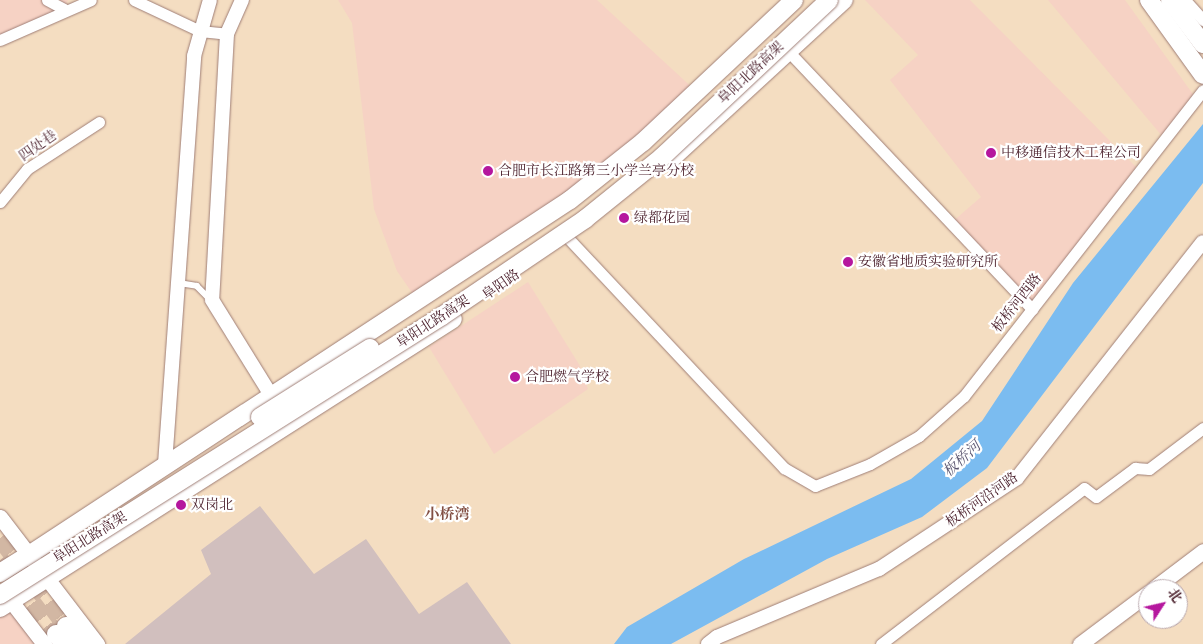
<!DOCTYPE html>
<html>
<head>
<meta charset="utf-8">
<style>
	body { margin:0 }
	#map { position:relative; width:1203px; height:644px; overflow:hidden; background:#f4ddc1; font-family:"IM FELL English","Noto Serif SC",serif }
	div>[style] { position:absolute }
	.built>* { inset:0; background:#f6d2c4 }
	.industrial>* { inset:0; background:#d1bfbe }
	.water>* { inset:0; background:#7bbcf0 }
	.trunk-tunnel>* { height:18px; margin-top:-9px; transform-origin:0; background:repeating-linear-gradient(90deg,#d2b7a3 0 18px,transparent 0 27px) }
	.roads { filter:drop-shadow(0 0 1px #9f7e76) drop-shadow(0 0 1px #9f7e76) }
	.service>* { height:5.5px; margin:-2.75px; padding:0 2.75px; transform-origin:2.75px; border-radius:2.75px; background:#fff }
	.minor>* { height:11px; margin:-5.5px; padding:0 5.5px; transform-origin:5.5px; border-radius:5.5px; background:#fff }
	.tertiary>* { height:14px; margin:-7px; padding:0 7px; transform-origin:7px; border-radius:7px; background:#fff }
	.secondary>* { height:15px; margin:-7.5px; padding:0 7.5px; transform-origin:7.5px; border-radius:7.5px; background:#fff }
	.primary>* { height:18px; margin:-9px; padding:0 9px; transform-origin:9px; border-radius:9px; background:#fff }
	.trunk>* { height:18px; margin:-9px; padding:0 9px; transform-origin:9px; border-radius:9px; background:#fff }
	.bridges { filter:drop-shadow(0 0 1px #9f7e76) drop-shadow(0 0 1px #9f7e76) }
	.trunk-bridge>* { height:18px; margin:-9px; padding:0 9px; transform-origin:9px; border-radius:9px; background:#fff }
	.dots>* { width:14px; height:14px; translate:-50% -50%; box-sizing:border-box; border:2px solid #fff; border-radius:50% }
	span { translate:-50% -50%; white-space:nowrap; text-align:center; line-height:1.15; -webkit-text-stroke:4.5px #fff; paint-order:stroke }
	.street-label { font-size:14px; color:#4a1f2b }
	.poi-label { font-size:14px; color:#4a1f2b }
	.left { translate:0 -50%; text-align:left }
	.water-label { font-size:15px; color:#5b5670; font-style:italic }
	.neighbourhood-label { font-size:15px; color:#835044; font-weight:700 }
	.north { position:absolute; left:1138px; top:579px; width:50px; height:50px; box-sizing:border-box; background:#fff; border:1px solid #b7a5aa; border-radius:50%; rotate:55deg; font-size:14px; font-weight:700; line-height:20px; text-align:center; color:#4a1f2b }
	.north::after { content:''; display:block; margin:auto; width:18px; height:22px; background:#b5179e; clip-path:polygon(50% 0,100% 100%,50% 72%,0 100%) }
</style>
</head>
<body>
<div id="map">
	<div class="built">
		<i style="clip-path:polygon(0 0,68px 0,64px 9px,0 40px)"></i>
		<i style="clip-path:polygon(338px 0,597px 0,697px 92px,643px 142px,417px 300px,397px 271px,374px 209px,352px 23px)"></i>
		<i style="clip-path:polygon(865px 0,970px 0,1136px 167px,1032px 309px,951px 223px,981px 197px,890px 80px,918px 55px)"></i>
		<i style="clip-path:polygon(1048px 0,1125px 0,1195px 97px,1162px 136px)"></i>
		<i style="clip-path:polygon(528px 282px,580px 366px,588px 389px,494px 454px,429px 347px)"></i>
		<i style="clip-path:polygon(11px 601px,44px 644px,0 644px,0 608px)"></i>
	</div>
	<div class="industrial">
		<i style="clip-path:polygon(260px 506px,314px 574px,366px 539px,419px 614px,467px 582px,511px 644px,125px 644px,211px 574px,201px 550px)"></i>
	</div>
	<div class="water">
		<i style="clip-path:polygon(1203px 124px,1203px 183px,987px 468px,922px 517px,827px 559px,671px 644px,614px 644px,627px 627px,744px 559px,911px 479px,982px 421px,1073px 283px)"></i>
	</div>
	<div class="trunk-tunnel">
		<i style="left:0;top:538px;width:110px;rotate:53.1deg"></i>
		<i style="left:0;top:560px;width:93px;rotate:52.9deg"></i>
	</div>
	<div class="roads">
		<div class="service">
			<i style="left:179px;top:283px;width:18px;rotate:9deg"></i>
			<i style="left:197px;top:286px;width:18px;rotate:45deg"></i>
		</div>
		<div class="minor">
			<i style="left:47px;top:0;width:19px;rotate:28deg"></i>
			<i style="left:134px;top:0;width:73px;rotate:25.2deg"></i>
			<i style="left:200px;top:31px;width:27px;rotate:6deg"></i>
			<i style="left:1185px;top:0;width:27px;rotate:48deg"></i>
			<i style="left:0;top:40px;width:99px;rotate:-23.7deg"></i>
			<i style="left:789px;top:52px;width:354px;rotate:46.6deg"></i>
			<i style="left:0;top:202px;width:43px;rotate:-50.7deg"></i>
			<i style="left:27px;top:169px;width:86px;rotate:-33.1deg"></i>
			<i style="left:568px;top:238px;width:316px;rotate:46.8deg"></i>
			<i style="left:784px;top:468px;width:36px;rotate:30deg"></i>
			<i style="left:815px;top:486px;width:59px;rotate:-21.8deg"></i>
			<i style="left:870px;top:464px;width:56px;rotate:-29.7deg"></i>
			<i style="left:919px;top:436px;width:60px;rotate:-41.6deg"></i>
			<i style="left:964px;top:396px;width:388px;rotate:-52deg"></i>
			<i style="left:881px;top:644px;width:256px;rotate:-37.5deg"></i>
			<i style="left:1084px;top:488px;width:15px;rotate:37deg"></i>
			<i style="left:1096px;top:497px;width:49px;rotate:-36.6deg"></i>
			<i style="left:1135px;top:468px;width:14px;rotate:4deg"></i>
			<i style="left:1149px;top:469px;width:68px;rotate:-37.2deg"></i>
		</div>
		<div class="tertiary">
			<i style="left:242px;top:0;width:37px;rotate:114deg"></i>
			<i style="left:227px;top:34px;width:266px;rotate:93.2deg"></i>
			<i style="left:212px;top:300px;width:112px;rotate:58.2deg"></i>
			<i style="left:165px;top:464px;width:409px;rotate:-85.9deg"></i>
			<i style="left:194px;top:56px;width:58px;rotate:-74.1deg"></i>
			<i style="left:708px;top:644px;width:11px;rotate:-38deg"></i>
			<i style="left:717px;top:637px;width:176px;rotate:-22.8deg"></i>
			<i style="left:879px;top:569px;width:165px;rotate:-33.4deg"></i>
			<i style="left:1017px;top:478px;width:300px;rotate:-51.8deg"></i>
		</div>
		<div class="secondary">
			<i style="left:0;top:517px;width:160px;rotate:52.6deg"></i>
			<i style="left:1153px;top:589px;width:63px;rotate:-37.2deg"></i>
			<i style="left:4px;top:592px;width:66px;rotate:52.4deg"></i>
			<i style="left:1080px;top:644px;width:85px;rotate:-36.9deg"></i>
		</div>
		<div class="primary">
			<i style="left:1149px;top:0;width:92px;rotate:54.2deg"></i>
			<i style="left:1170px;top:0;width:55px;rotate:53.1deg"></i>
			<i style="left:673px;top:157px;width:232px;rotate:-42.6deg"></i>
			<i style="left:0;top:573px;width:34px;rotate:-32deg"></i>
			<i style="left:0;top:608px;width:537px;rotate:-32.54deg"></i>
		</div>
		<div class="trunk">
			<i style="left:29px;top:555px;width:647px;rotate:-33.27deg"></i>
			<i style="left:570px;top:200px;width:93px;rotate:-38.5deg"></i>
			<i style="left:643px;top:142px;width:207px;rotate:-43.2deg"></i>
			<i style="left:66px;top:626px;width:23px;rotate:52deg"></i>
			<i style="left:56px;top:634px;width:13px;rotate:51deg"></i>
		</div>
	</div>
	<div class="bridges">
		<div class="trunk-bridge">
			<i style="left:260px;top:417px;width:130px;rotate:-32.1deg"></i>
			<i style="left:0;top:595px;width:523px;rotate:-32.26deg"></i>
			<i style="left:442px;top:316px;width:173px;rotate:-34.1deg"></i>
			<i style="left:585px;top:219px;width:99px;rotate:-38.8deg"></i>
			<i style="left:662px;top:157px;width:229px;rotate:-43.2deg"></i>
		</div>
	</div>
	<div class="dots">
		<i style="left:991px;top:153px;background:#b5179e"></i>
		<i style="left:488px;top:171px;background:#b5179e"></i>
		<i style="left:624px;top:218px;background:#b5179e"></i>
		<i style="left:848px;top:262px;background:#b5179e"></i>
		<i style="left:515px;top:377px;background:#b5179e"></i>
		<i style="left:181px;top:505px;background:#b5179e"></i>
	</div>
	<div class="street-label">
		<span style="left:751px;top:73px;rotate:-43deg">阜阳北路高架</span>
		<span style="left:38px;top:146px;rotate:-35deg">四处巷</span>
		<span style="left:501px;top:285px;rotate:-35deg">阜阳路</span>
		<span style="left:1017px;top:303px;rotate:-52deg">板桥河西路</span>
		<span style="left:433px;top:322px;rotate:-33deg">阜阳北路高架</span>
		<span style="left:982px;top:500px;rotate:-35deg">板桥河沿河路</span>
		<span style="left:90px;top:538px;rotate:-32deg">阜阳北路高架</span>
	</div>
	<div class="poi-label">
		<span class="left" style="left:1001px;top:153px">中移通信技术工程公司</span>
		<span class="left" style="left:498px;top:171px">合肥市长江路第三小学兰亭分校</span>
		<span class="left" style="left:634px;top:218px">绿都花园</span>
		<span class="left" style="left:858px;top:262px">安徽省地质实验研究所</span>
		<span class="left" style="left:525px;top:377px">合肥燃气学校</span>
		<span class="left" style="left:191px;top:505px">双岗北</span>
	</div>
	<div class="water-label">
		<span style="left:962px;top:459px;rotate:-42deg">板桥河</span>
	</div>
	<div class="neighbourhood-label">
		<span style="left:447px;top:515px">小桥湾</span>
	</div>
	<div class="north">北</div>
</div>
</body>
</html>
